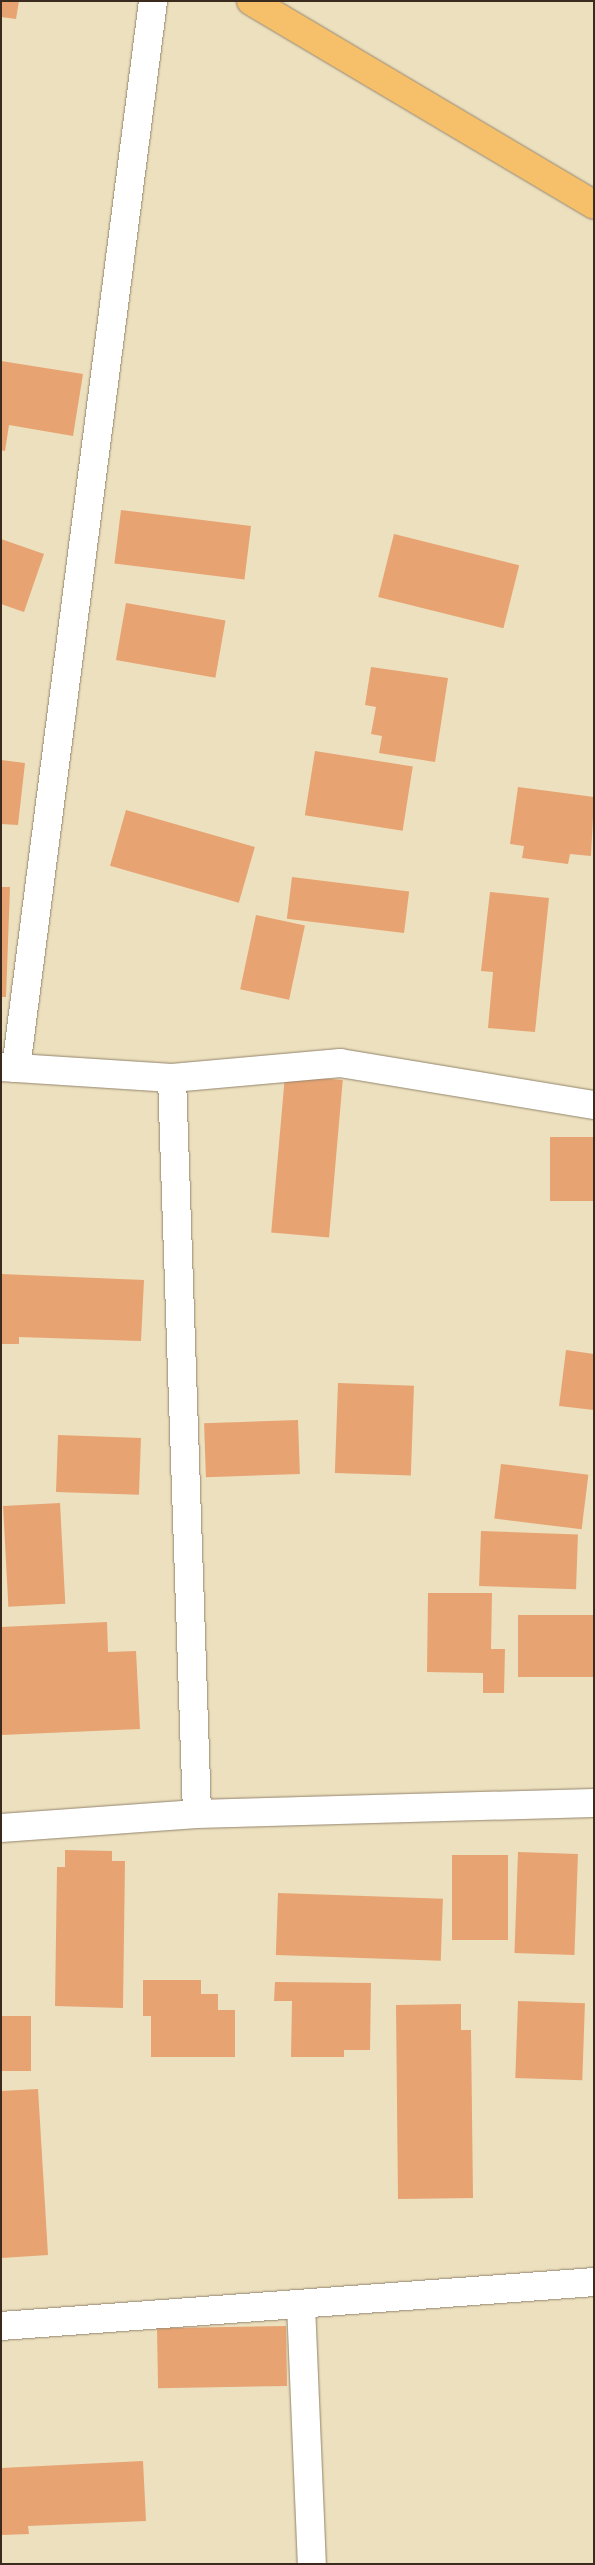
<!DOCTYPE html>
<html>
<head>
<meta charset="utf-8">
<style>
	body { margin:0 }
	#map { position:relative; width:595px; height:2565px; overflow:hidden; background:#ece0be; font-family:Delius,sans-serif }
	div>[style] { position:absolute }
	.building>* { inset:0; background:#e7a372; transform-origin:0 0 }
	.roads { filter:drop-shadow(0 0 1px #94856e) drop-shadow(0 0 1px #94856e) }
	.minor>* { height:28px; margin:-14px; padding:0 14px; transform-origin:14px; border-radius:14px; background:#fff }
	.major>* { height:28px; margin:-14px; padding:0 14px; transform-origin:14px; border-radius:14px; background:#f6c06b }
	span { translate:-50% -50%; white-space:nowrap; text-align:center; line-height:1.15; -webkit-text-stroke:5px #fff; paint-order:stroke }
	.frame { position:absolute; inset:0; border:2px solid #3b2a1e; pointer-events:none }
</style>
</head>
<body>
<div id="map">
	<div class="building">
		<i style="clip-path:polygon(1px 1px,19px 1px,16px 19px,1px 17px)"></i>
		<i style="clip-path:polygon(1px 361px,83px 374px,73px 436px,9px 425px,5px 451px,1px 450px)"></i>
		<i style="left:121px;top:510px;width:131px;height:54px;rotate:7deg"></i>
		<i style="left:394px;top:534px;width:129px;height:65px;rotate:14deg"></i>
		<i style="clip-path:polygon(1px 539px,44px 554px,24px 612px,1px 604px)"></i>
		<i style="left:126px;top:603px;width:101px;height:58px;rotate:10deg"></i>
		<i style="clip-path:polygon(371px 667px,448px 678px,435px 762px,379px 753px,382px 736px,371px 734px,376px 707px,365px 705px)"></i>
		<i style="left:315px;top:751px;width:99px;height:65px;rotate:9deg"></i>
		<i style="clip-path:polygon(1px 760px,25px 763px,18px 825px,1px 824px)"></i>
		<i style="clip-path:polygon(518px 787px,594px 797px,591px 856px,570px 854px,568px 864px,522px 858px,524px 846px,510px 844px)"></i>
		<i style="left:126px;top:810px;width:134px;height:58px;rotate:16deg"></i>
		<i style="left:292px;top:877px;width:118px;height:42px;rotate:7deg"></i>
		<i style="clip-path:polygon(1px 887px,10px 887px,6px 997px,1px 997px)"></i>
		<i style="clip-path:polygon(490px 892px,549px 898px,535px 1032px,488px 1028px,493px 972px,481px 971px)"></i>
		<i style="left:256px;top:915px;width:50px;height:76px;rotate:12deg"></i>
		<i style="left:285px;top:1075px;width:58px;height:158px;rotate:5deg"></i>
		<i style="left:594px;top:1137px;width:64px;height:44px;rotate:90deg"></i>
		<i style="clip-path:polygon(1px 1274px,144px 1280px,141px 1341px,19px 1337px,19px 1344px,1px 1344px)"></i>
		<i style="clip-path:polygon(566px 1350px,594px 1354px,594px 1410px,559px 1406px)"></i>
		<i style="left:338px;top:1383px;width:76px;height:90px;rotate:2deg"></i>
		<i style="left:298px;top:1420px;width:54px;height:94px;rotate:88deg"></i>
		<i style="left:58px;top:1435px;width:83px;height:57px;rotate:2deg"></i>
		<i style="left:501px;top:1464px;width:88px;height:55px;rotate:7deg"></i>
		<i style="left:60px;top:1503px;width:101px;height:57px;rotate:87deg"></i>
		<i style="left:481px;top:1531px;width:97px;height:55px;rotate:2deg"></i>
		<i style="clip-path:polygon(428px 1593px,492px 1593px,491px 1649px,505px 1649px,504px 1693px,483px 1693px,483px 1673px,427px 1672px)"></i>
		<i style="left:594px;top:1615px;width:62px;height:76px;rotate:90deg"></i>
		<i style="clip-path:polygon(107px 1622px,108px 1652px,136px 1651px,140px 1729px,1px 1735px,1px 1627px)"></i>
		<i style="clip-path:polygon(65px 1850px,112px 1851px,112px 1861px,125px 1861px,123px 2008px,55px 2006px,57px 1867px,65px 1867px)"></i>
		<i style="left:518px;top:1852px;width:60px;height:101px;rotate:2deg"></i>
		<i style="left:452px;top:1855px;width:56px;height:85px"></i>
		<i style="left:278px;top:1893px;width:165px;height:62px;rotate:2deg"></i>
		<i style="clip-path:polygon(143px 1980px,201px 1980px,201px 1994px,218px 1994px,218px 2010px,235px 2010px,235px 2057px,151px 2057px,151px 2016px,143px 2016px)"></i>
		<i style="clip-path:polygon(275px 1982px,371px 1983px,370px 2050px,344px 2050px,344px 2057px,291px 2057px,292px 2001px,274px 2001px)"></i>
		<i style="left:518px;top:2001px;width:67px;height:77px;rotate:2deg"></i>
		<i style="clip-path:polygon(461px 2004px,461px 2030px,471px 2030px,473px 2198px,398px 2199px,396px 2005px)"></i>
		<i style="left:1px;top:2016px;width:30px;height:55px"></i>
		<i style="clip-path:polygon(38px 2089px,48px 2255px,1px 2258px,1px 2091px)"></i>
		<i style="left:286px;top:2326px;width:60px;height:129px;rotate:89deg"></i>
		<i style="clip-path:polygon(143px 2461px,146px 2521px,28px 2526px,29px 2534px,2px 2535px,1px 2468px)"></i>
	</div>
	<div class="roads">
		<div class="minor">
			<i style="left:1px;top:1067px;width:171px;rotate:3.7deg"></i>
			<i style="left:172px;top:1078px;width:169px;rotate:-5.1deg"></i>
			<i style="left:340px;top:1063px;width:257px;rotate:9.4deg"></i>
			<i style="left:16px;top:1068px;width:1076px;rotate:-82.68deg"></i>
			<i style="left:172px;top:1078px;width:736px;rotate:88.05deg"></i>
			<i style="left:1px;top:1828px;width:196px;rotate:-4.1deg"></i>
			<i style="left:197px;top:1814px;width:397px;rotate:-1.6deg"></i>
			<i style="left:301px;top:2305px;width:259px;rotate:87.6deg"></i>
			<i style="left:1px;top:2326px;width:595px;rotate:-4.24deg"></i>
		</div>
		<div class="major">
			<i style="left:251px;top:1px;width:399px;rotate:30.7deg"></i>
		</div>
	</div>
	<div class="frame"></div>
</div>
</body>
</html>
